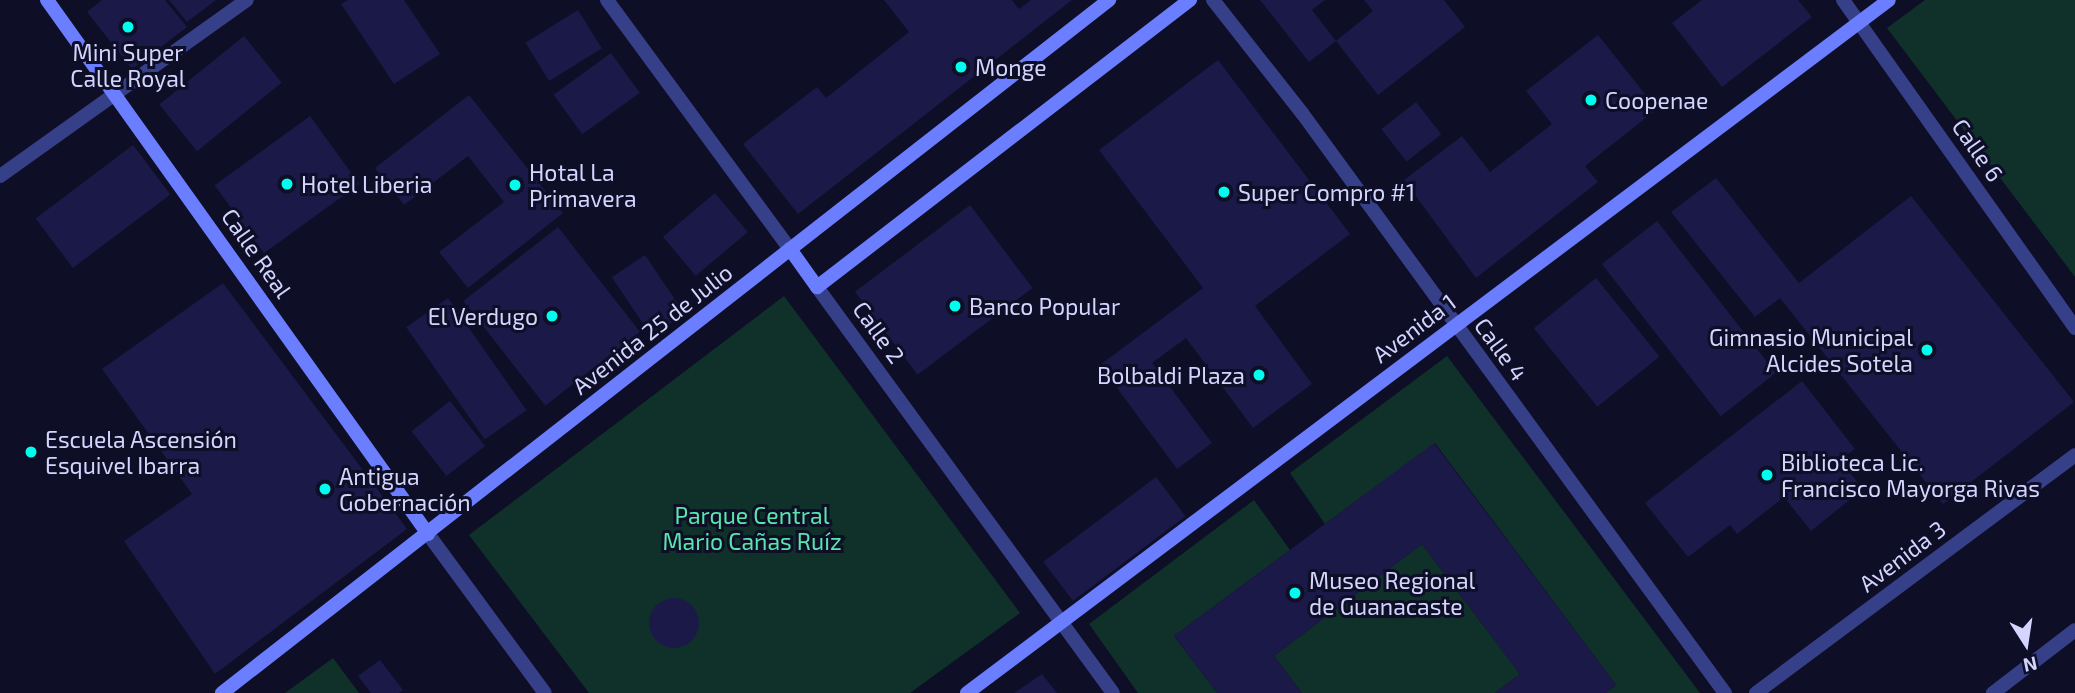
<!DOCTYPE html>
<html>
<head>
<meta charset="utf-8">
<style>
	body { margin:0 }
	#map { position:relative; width:2075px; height:693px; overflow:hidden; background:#0e0e26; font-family:"Exo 2",sans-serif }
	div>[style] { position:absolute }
	.green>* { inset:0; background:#10312a }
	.building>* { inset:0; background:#1b1948; transform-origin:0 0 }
	.round { border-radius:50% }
	.lane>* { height:14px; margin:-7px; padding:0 7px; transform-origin:7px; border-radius:7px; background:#364088 }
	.street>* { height:14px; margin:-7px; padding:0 7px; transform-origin:7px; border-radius:7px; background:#364088 }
	.secondary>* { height:14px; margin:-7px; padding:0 7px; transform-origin:7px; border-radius:7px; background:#6a7eff }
	.dots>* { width:19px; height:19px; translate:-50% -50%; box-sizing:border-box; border:4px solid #0e0e26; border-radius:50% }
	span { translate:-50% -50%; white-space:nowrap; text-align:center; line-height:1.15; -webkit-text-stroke:6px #0e0e26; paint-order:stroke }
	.poi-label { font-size:23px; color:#d3d5ff }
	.left { translate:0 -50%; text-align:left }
	.right { translate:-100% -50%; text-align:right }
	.street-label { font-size:23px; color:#d3d5ff }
	.park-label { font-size:23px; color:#58e6ac }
	.north { position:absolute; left:1991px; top:609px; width:70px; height:70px; -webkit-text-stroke:5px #0e0e26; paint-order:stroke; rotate:168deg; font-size:19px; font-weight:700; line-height:28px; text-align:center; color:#d3d5ff }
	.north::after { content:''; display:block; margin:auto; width:24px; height:32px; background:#d3d5ff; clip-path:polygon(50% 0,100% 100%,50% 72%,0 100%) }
</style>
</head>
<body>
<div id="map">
	<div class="green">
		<i style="clip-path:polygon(1925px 0,2075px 0,2075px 277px,1887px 28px)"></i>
		<i style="clip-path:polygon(784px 296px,1020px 613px,910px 693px,589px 693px,469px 535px)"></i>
		<i style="clip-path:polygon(1447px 356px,1700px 693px,1606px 693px,1616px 685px,1435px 443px,1325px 524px,1290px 473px)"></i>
		<i style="clip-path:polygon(1254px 500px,1290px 550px,1174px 636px,1217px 693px,1138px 693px,1089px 624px)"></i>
		<i style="clip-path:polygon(1422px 544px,1520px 674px,1495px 693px,1302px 693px,1274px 656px)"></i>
		<i style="clip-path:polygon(333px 658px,359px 693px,285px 693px)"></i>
	</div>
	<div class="building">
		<i style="clip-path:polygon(102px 0,165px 0,187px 27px,132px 69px,87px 12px)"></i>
		<i style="clip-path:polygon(169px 0,216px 0,187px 22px)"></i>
		<i style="clip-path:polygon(348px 0,404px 0,440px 54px,394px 84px,341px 4px)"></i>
		<i style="clip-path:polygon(884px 0,1012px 0,1019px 9px,1031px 0,1072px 0,798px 214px,743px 144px,817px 87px,826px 98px,909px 32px)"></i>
		<i style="clip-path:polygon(1260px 0,1325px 0,1312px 10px,1336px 41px,1309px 62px)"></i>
		<i style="clip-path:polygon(1364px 0,1444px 0,1465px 27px,1378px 95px,1336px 41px,1373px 11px)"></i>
		<i style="clip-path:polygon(1702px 0,1798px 0,1812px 17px,1722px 87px,1672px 23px)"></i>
		<i style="left:578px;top:10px;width:45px;height:62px;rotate:58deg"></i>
		<i style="clip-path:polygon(1598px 35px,1657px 109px,1585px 166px,1598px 182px,1476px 278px,1404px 180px,1462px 136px,1490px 172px,1552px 124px,1526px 91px)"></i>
		<i style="left:244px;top:36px;width:60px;height:109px;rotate:51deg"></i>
		<i style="left:611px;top:53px;width:49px;height:71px;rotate:54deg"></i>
		<i style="clip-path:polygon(1218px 60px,1350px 234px,1255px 306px,1312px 384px,1253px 428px,1186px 338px,1152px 363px,1212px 443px,1177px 469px,1100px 365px,1203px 288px,1099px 150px)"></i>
		<i style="clip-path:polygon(469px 95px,563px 213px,468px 288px,439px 252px,504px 202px,468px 156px,404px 205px,375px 168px)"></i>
		<i style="left:1416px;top:102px;width:41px;height:44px;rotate:52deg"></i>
		<i style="left:310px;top:116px;width:84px;height:118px;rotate:54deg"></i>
		<i style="left:133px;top:145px;width:62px;height:122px;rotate:53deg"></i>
		<i style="clip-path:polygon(1716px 178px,1799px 283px,1911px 196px,2074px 402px,1943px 504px,1780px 298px,1755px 317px,1671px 212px)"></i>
		<i style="left:715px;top:193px;width:51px;height:68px;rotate:50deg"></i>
		<i style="left:970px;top:205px;width:104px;height:144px;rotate:53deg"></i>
		<i style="left:1657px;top:221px;width:193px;height:70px;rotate:52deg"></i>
		<i style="left:558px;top:227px;width:133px;height:120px;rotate:52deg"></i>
		<i style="left:645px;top:255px;width:71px;height:40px;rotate:56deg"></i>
		<i style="left:1596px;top:278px;width:101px;height:80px;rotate:51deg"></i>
		<i style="clip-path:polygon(223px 283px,407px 529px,215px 674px,124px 541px,192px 494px,102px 369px)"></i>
		<i style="left:448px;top:298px;width:137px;height:51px;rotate:55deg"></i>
		<i style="clip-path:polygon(1802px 381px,1855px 449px,1840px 460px,1863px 489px,1811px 531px,1784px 497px,1737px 534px,1730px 525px,1688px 557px,1645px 503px)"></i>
		<i style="left:450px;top:401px;width:57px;height:49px;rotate:52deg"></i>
		<i style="clip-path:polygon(1434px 443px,1616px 685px,1606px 693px,1495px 693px,1520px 674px,1422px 544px,1274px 656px,1302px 693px,1217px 693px,1174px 636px)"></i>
		<i style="left:1156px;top:477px;width:49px;height:141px;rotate:53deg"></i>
		<i class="round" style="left:649px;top:598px;width:50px;height:50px"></i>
		<i style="clip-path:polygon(380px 660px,403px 690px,399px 693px,371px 693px,358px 676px)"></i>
		<i style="clip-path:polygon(1042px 674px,1057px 693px,1014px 693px)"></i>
	</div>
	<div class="lane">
		<i style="left:1993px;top:693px;width:103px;rotate:-37.5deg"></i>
	</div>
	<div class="street">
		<i style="left:607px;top:0;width:309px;rotate:53.7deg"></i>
		<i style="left:1213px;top:0;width:144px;rotate:51.8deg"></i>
		<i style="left:1302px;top:113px;width:718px;rotate:53.9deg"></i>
		<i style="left:1843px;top:0;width:402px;rotate:54.7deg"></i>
		<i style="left:0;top:176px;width:303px;rotate:-35.5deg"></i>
		<i style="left:817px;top:287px;width:502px;rotate:53.91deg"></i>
		<i style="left:428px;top:534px;width:197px;rotate:53.7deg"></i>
		<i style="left:1756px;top:693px;width:398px;rotate:-36.7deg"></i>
	</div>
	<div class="secondary">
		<i style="left:47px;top:0;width:656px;rotate:54.49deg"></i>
		<i style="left:790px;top:249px;width:47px;rotate:54.6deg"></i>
		<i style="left:817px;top:287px;width:471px;rotate:-37.6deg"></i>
		<i style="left:222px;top:693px;width:1126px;rotate:-38deg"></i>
		<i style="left:967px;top:693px;width:1153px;rotate:-36.93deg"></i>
	</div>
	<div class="dots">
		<i style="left:128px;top:27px;background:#00feef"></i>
		<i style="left:961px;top:67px;background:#00feef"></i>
		<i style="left:1591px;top:100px;background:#00feef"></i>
		<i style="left:287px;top:184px;background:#00feef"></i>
		<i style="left:515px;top:185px;background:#00feef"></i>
		<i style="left:1224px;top:192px;background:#00feef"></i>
		<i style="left:955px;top:306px;background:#00feef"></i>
		<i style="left:552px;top:316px;background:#00feef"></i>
		<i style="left:1927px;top:350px;background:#00feef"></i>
		<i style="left:1259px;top:375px;background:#00feef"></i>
		<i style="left:31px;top:452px;background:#00feef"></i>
		<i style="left:1767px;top:475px;background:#00feef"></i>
		<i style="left:325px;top:489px;background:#00feef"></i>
		<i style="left:1295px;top:593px;background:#00feef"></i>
	</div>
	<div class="poi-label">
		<span style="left:128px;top:65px">Mini Super<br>Calle Royal</span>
		<span class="left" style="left:975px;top:67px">Monge</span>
		<span class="left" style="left:1605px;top:100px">Coopenae</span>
		<span class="left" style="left:529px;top:185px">Hotal La<br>Primavera</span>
		<span class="left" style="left:301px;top:184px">Hotel Liberia</span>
		<span class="left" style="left:1238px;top:192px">Super Compro #1</span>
		<span class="left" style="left:969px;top:306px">Banco Popular</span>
		<span class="right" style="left:538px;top:316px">El Verdugo</span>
		<span class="right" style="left:1913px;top:350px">Gimnasio Municipal<br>Alcides Sotela</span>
		<span class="right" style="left:1245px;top:375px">Bolbaldi Plaza</span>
		<span class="left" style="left:45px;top:452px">Escuela Ascensión<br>Esquivel Ibarra</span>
		<span class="left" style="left:1781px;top:475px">Biblioteca Lic.<br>Francisco Mayorga Rivas</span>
		<span class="left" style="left:339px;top:489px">Antigua<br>Gobernación</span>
		<span class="left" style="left:1309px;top:593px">Museo Regional<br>de Guanacaste</span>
	</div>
	<div class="street-label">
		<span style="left:1978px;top:150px;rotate:55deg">Calle 6</span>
		<span style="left:257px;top:253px;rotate:55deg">Calle Real</span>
		<span style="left:1414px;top:328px;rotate:-37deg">Avenida 1</span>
		<span style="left:652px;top:329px;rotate:-38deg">Avenida 25 de Julio</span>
		<span style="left:879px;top:332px;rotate:54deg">Calle 2</span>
		<span style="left:1501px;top:349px;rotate:54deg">Calle 4</span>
		<span style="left:1902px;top:556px;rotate:-37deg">Avenida 3</span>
	</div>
	<div class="park-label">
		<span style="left:752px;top:528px">Parque Central<br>Mario Cañas Ruíz</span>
	</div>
	<div class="north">N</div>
</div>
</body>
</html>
